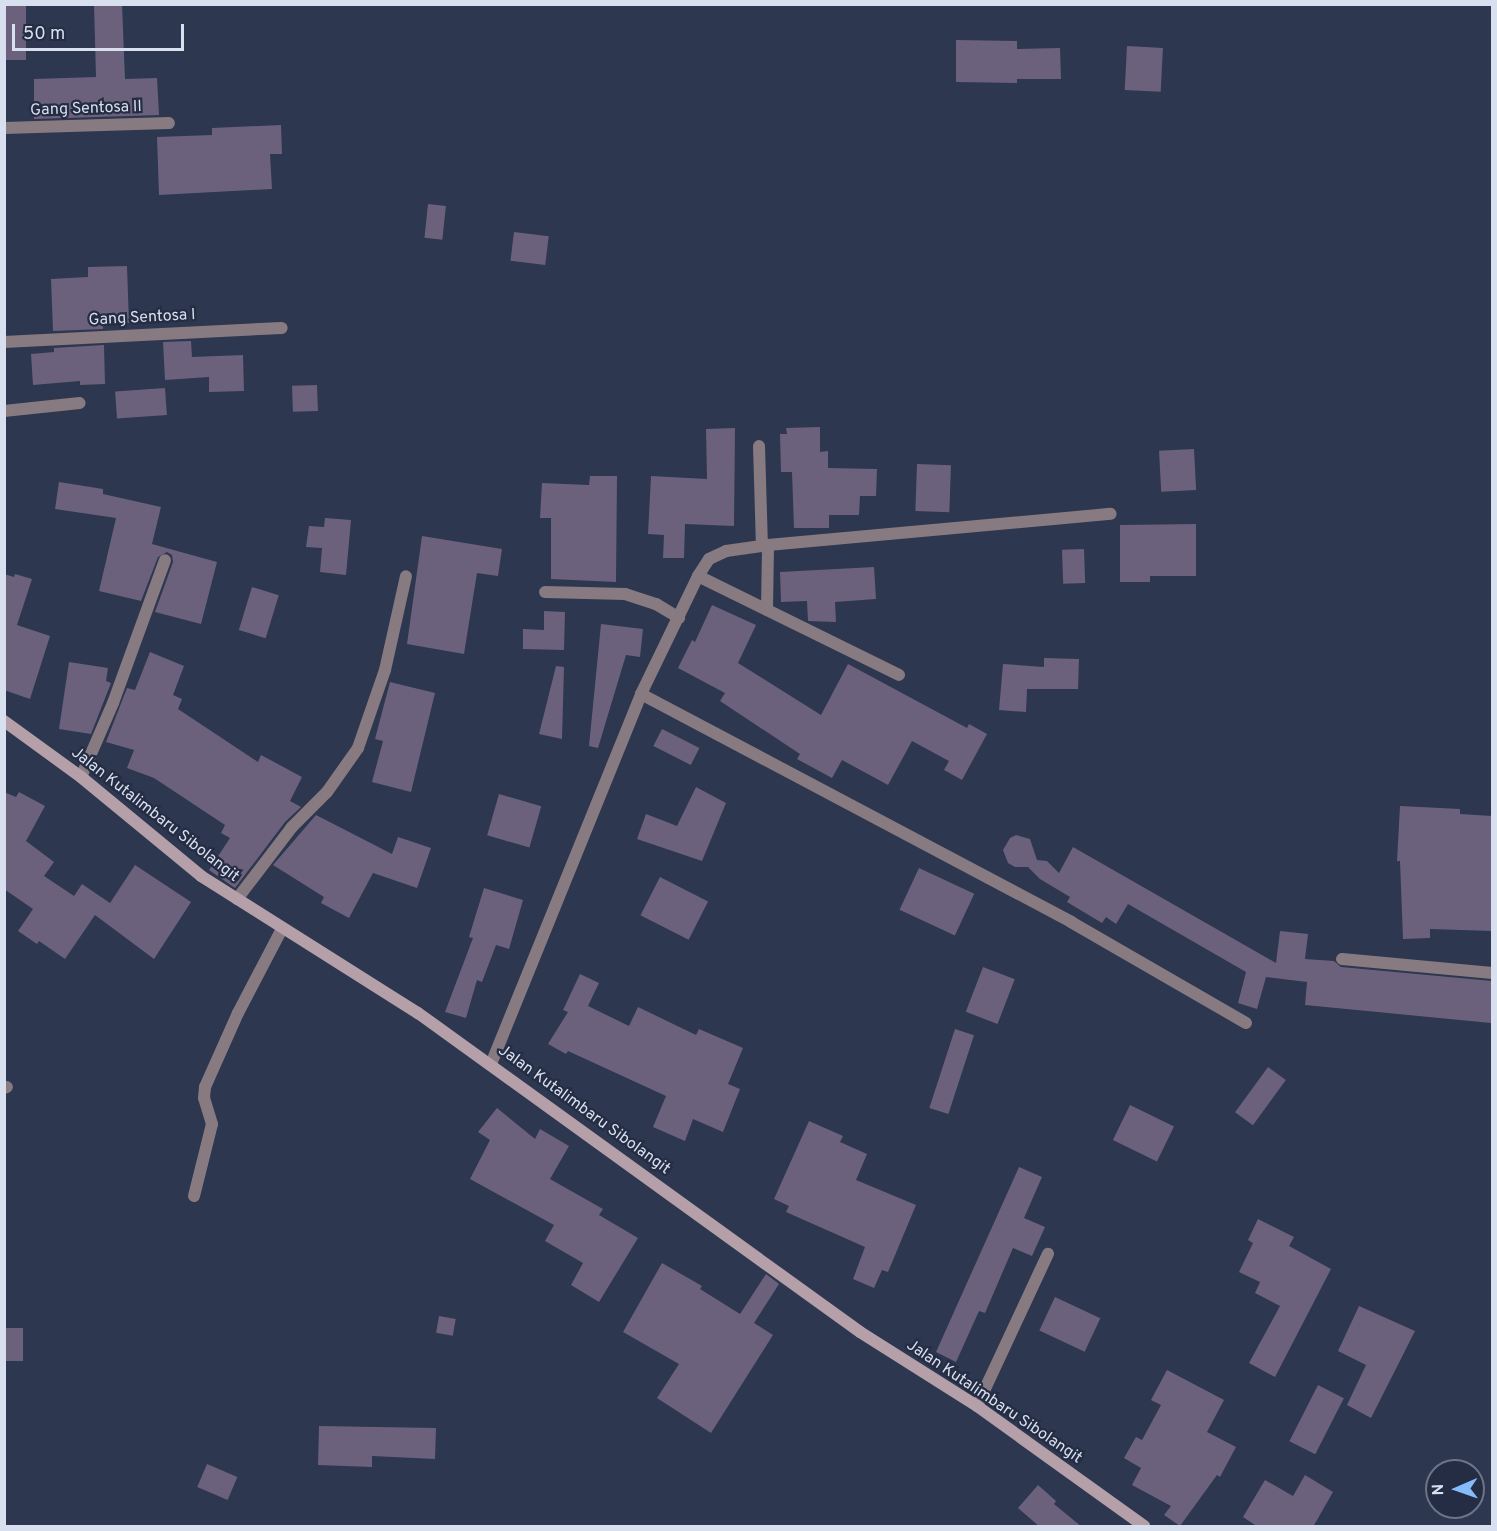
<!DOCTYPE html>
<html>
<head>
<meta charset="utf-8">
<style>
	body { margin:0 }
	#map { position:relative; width:1497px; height:1531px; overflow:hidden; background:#2d374f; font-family:Overpass,sans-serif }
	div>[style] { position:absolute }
	.building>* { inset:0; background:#6b617c; transform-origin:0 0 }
	.lane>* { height:12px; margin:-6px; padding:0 6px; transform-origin:6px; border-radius:6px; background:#887a81 }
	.street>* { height:12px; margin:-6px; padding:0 6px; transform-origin:6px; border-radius:6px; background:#887a81 }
	.secondary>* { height:12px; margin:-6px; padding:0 6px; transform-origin:6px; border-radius:6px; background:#b59fa9 }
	span { translate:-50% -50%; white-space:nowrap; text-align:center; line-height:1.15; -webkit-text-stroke:4.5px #242d44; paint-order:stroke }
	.street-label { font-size:16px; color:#d8dfee }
	.frame { position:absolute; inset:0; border:6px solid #d8dfee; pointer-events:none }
	.north { position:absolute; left:1425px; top:1459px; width:60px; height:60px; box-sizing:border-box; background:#242d44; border:2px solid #6c7488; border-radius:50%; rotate:268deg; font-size:16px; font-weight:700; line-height:24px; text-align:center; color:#d8dfee }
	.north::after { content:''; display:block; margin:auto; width:21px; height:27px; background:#85bbfb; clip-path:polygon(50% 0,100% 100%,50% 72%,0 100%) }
	.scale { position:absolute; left:12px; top:24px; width:172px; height:27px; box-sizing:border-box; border:3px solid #d8dfee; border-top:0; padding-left:8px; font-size:18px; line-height:21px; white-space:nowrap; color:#d8dfee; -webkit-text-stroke:4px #242d44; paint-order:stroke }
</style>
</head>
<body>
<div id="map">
	<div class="building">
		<i style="left:4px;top:4px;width:22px;height:56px"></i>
		<i style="clip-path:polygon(94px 4px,122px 4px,125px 79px,157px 78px,159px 115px,34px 119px,34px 79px,96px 77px)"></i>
		<i style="clip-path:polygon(956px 40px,1017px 41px,1017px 49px,1060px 48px,1061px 79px,1017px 79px,1017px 83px,956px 82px)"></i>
		<i style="left:1127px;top:46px;width:36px;height:44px;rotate:3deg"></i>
		<i style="clip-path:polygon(281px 125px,282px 154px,270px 154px,272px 189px,159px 195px,157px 137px,212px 135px,212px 128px)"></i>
		<i style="left:428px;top:204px;width:18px;height:34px;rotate:6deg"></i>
		<i style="left:514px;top:232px;width:35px;height:29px;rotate:7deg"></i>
		<i style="clip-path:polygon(127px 266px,129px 323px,103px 324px,103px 329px,53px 331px,51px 279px,88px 277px,88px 267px)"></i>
		<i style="clip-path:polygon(191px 341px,192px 357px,243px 355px,244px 391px,209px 392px,209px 377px,165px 380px,163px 342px)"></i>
		<i style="clip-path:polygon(104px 345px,105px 384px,80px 385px,80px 381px,33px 385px,31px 354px,54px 352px,54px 348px)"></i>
		<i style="left:317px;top:385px;width:26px;height:25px;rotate:88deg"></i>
		<i style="left:165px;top:388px;width:27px;height:50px;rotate:86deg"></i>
		<i style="clip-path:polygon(820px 427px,820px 452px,828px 451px,828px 468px,877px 469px,876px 496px,860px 496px,859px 515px,829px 515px,829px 528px,794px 528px,792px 472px,781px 472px,780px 434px,787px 434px,786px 428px)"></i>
		<i style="clip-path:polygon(735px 428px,734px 526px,685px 524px,684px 558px,663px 558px,664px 535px,648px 534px,651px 476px,707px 479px,706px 429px)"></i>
		<i style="left:1194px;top:449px;width:41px;height:35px;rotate:87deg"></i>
		<i style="left:917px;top:464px;width:34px;height:47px;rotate:2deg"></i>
		<i style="clip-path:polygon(590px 476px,617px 476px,616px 582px,551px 579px,551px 518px,540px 518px,542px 483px,589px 485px)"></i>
		<i style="clip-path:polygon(59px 482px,103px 489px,103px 494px,161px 507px,152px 544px,217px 562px,201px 624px,155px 612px,173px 562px,172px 555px,167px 552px,158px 557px,141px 601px,99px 591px,116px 518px,55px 509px)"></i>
		<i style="clip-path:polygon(325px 518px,351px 520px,346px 575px,320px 572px,322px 548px,306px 547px,309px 526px,324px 527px)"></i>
		<i style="clip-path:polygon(1196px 524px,1196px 576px,1150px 576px,1150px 582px,1120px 582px,1120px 525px)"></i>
		<i style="clip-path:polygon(422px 536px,502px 549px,498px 576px,477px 573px,464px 654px,407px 644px)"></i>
		<i style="left:1084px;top:549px;width:34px;height:22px;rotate:88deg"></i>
		<i style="clip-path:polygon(874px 567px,876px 599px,835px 602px,836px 622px,808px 621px,807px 601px,781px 602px,780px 572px)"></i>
		<i style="clip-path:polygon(4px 574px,14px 577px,15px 574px,32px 579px,17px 625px,50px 636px,30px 699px,4px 690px)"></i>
		<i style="left:252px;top:587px;width:28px;height:45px;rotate:17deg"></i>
		<i style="clip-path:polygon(712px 605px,756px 625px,738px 663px,821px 715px,848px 664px,967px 728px,969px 724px,987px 734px,962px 780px,944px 770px,949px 761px,912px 741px,888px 785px,842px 760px,832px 778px,797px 759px,800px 754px,720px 701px,725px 693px,678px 668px,692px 640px,695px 642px)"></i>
		<i style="clip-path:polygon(544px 611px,565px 612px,564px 650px,523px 649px,523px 629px,544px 630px)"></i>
		<i style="clip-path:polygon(601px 624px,643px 629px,640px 657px,626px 655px,598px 748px,589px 746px)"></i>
		<i style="clip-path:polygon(150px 652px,184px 666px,173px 695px,182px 699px,178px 709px,258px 762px,261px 755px,302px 777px,290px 801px,301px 807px,285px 822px,235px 888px,209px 870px,230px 838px,221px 833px,225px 825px,154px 778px,127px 768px,134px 750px,106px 742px,127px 688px,135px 690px)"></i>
		<i style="clip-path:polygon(1044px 658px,1079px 659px,1078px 689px,1027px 689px,1026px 712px,999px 710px,1003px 664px,1044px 667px)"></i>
		<i style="clip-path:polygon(69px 662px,108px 668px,106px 681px,111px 683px,91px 734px,59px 729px)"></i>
		<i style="clip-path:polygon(556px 666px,564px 667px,562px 739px,539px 734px)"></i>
		<i style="clip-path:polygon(390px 682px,435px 693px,411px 792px,372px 782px,383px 741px,375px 739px)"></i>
		<i style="left:662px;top:729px;width:42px;height:19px;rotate:27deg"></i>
		<i style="clip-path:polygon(696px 787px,726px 803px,702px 861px,637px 839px,646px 814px,677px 826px)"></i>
		<i style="clip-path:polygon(4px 792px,16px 797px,19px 792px,45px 806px,26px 841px,54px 862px,44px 876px,74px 896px,82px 884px,110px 903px,135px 865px,191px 902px,154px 959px,95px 915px,65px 959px,39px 941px,37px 944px,18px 931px,33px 909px,4px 889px)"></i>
		<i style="left:499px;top:794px;width:44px;height:43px;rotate:16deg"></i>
		<i style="clip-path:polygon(1400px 806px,1460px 809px,1460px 814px,1492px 816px,1492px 931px,1430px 929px,1430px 938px,1403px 939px,1400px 861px,1397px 861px)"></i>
		<i style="clip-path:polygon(316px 815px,392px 854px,398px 837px,431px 848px,417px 888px,373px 873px,349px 918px,321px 903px,324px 897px,273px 865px)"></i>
		<i style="clip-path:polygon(1016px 835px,1030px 839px,1037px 860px,1047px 861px,1059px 873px,1073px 847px,1276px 963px,1280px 931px,1308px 934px,1305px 959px,1334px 961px,1341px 967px,1492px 981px,1491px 1023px,1305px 1005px,1307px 982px,1266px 977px,1257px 1009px,1238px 1003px,1246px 972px,1128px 904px,1116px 924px,1106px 917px,1102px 923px,1067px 902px,1070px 897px,1040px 879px,1028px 867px,1015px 867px,1008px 863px,1003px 850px,1010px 838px)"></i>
		<i style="left:919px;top:868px;width:61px;height:46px;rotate:25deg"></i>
		<i style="left:660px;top:877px;width:54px;height:43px;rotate:27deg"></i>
		<i style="clip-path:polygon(484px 888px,523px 900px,509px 949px,496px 945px,482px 982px,477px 980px,466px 1018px,445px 1012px,473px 938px,469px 937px)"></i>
		<i style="left:983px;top:967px;width:34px;height:48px;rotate:21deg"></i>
		<i style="clip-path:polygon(580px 974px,599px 983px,588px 1006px,629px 1026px,638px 1007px,696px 1035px,699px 1029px,743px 1048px,728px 1084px,740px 1089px,723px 1132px,693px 1119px,685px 1141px,653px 1127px,666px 1096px,568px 1051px,566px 1054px,548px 1044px,568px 1012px,563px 1010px)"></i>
		<i style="left:955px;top:1029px;width:20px;height:83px;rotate:18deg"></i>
		<i style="left:1268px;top:1067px;width:22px;height:56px;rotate:36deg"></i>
		<i style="left:1130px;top:1105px;width:49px;height:39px;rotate:26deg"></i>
		<i style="clip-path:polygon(497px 1108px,535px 1139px,540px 1129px,569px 1146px,550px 1179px,603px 1209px,599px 1215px,638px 1238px,599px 1302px,571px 1285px,583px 1263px,545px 1241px,554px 1225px,470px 1179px,490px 1140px,478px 1132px)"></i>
		<i style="clip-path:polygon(809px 1121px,843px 1136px,840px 1142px,867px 1154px,856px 1180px,916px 1205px,888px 1272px,882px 1270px,874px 1288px,853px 1279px,865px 1247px,786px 1212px,789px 1206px,774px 1199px)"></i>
		<i style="clip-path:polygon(1019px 1167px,1042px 1177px,1024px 1218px,1045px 1227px,1032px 1256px,1013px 1248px,985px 1313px,979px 1311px,956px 1362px,936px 1352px)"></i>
		<i style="clip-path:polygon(1258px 1219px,1294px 1237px,1289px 1246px,1331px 1269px,1275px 1377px,1249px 1363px,1280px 1306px,1255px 1293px,1260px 1282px,1239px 1272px,1253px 1243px,1248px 1240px)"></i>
		<i style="clip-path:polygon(662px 1263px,702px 1286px,700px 1289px,740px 1314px,766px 1274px,779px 1284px,754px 1323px,773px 1335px,711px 1433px,657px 1398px,679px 1364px,623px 1332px)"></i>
		<i style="left:1055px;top:1297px;width:50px;height:37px;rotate:25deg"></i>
		<i style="clip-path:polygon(1359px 1306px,1415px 1331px,1371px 1418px,1347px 1405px,1366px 1365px,1338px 1351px)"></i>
		<i style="left:439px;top:1316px;width:17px;height:17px;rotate:10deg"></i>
		<i style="left:4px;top:1328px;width:19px;height:33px"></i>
		<i style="clip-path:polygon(1167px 1370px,1224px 1400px,1207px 1432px,1236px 1447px,1220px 1477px,1217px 1475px,1180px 1526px,1164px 1515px,1171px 1506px,1132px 1485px,1141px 1468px,1124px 1458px,1136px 1437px,1142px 1440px,1161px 1405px,1151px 1400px)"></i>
		<i style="left:1318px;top:1385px;width:29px;height:63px;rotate:27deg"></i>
		<i style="clip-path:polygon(319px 1426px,436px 1428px,435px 1459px,372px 1456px,372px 1467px,318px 1465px)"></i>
		<i style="left:207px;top:1464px;width:33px;height:25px;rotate:23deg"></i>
		<i style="clip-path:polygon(1305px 1475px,1333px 1492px,1313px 1527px,1258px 1527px,1243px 1517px,1265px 1480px,1293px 1496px)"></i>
		<i style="clip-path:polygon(1038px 1485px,1056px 1501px,1054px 1504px,1082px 1527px,1040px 1527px,1018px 1508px)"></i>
	</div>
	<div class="lane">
		<i style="left:977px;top:1406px;width:168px;rotate:-65deg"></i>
	</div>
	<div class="street">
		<i style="left:4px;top:128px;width:165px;rotate:-1.7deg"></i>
		<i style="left:4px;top:342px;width:278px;rotate:-2.9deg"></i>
		<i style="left:4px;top:411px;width:76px;rotate:-6deg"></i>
		<i style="left:759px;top:446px;width:100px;rotate:88.3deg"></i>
		<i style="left:698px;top:576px;width:224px;rotate:26.2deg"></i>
		<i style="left:545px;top:592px;width:80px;rotate:1.4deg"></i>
		<i style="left:625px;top:594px;width:33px;rotate:18deg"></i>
		<i style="left:656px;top:604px;width:27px;rotate:31deg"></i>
		<i style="left:767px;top:610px;width:65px;rotate:-89.1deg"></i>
		<i style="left:641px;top:694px;width:487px;rotate:27.9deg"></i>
		<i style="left:1071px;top:922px;width:202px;rotate:30deg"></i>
		<i style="left:81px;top:777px;width:81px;rotate:-66.6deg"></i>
		<i style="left:113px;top:703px;width:152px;rotate:-70deg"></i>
		<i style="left:237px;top:899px;width:91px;rotate:-52.6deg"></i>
		<i style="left:292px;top:827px;width:49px;rotate:-45deg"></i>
		<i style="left:327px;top:792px;width:54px;rotate:-54.8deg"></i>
		<i style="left:358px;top:748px;width:83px;rotate:-70.9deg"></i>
		<i style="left:385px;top:670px;width:96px;rotate:-77.4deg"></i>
		<i style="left:1342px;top:959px;width:151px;rotate:5.3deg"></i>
		<i style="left:491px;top:1064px;width:399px;rotate:-67.9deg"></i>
		<i style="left:641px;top:694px;width:131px;rotate:-64.2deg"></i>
		<i style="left:698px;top:576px;width:20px;rotate:-57deg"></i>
		<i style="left:709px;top:559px;width:19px;rotate:-25deg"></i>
		<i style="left:726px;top:551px;width:42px;rotate:-8.1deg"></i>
		<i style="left:768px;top:545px;width:344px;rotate:-5.2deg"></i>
		<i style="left:4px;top:1088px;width:3px;rotate:-18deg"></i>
		<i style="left:194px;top:1196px;width:74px;rotate:-76deg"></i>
		<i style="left:212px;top:1124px;width:27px;rotate:-107deg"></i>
		<i style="left:204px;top:1098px;width:11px;rotate:-85deg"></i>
		<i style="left:205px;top:1087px;width:81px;rotate:-66deg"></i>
		<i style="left:238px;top:1013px;width:95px;rotate:-62.4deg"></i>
	</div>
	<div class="secondary">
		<i style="left:4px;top:721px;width:95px;rotate:36deg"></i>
		<i style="left:81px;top:777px;width:156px;rotate:39.5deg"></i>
		<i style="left:201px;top:876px;width:257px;rotate:32.3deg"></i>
		<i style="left:418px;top:1013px;width:545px;rotate:35.82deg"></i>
		<i style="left:860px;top:1332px;width:138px;rotate:32.3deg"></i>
		<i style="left:977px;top:1406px;width:206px;rotate:35.7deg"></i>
	</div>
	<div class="street-label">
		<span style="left:86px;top:109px;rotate:-2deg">Gang Sentosa II</span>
		<span style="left:142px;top:318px;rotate:-3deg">Gang Sentosa I</span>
		<span style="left:155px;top:815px;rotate:38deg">Jalan Kutalimbaru Sibolangit</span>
		<span style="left:584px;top:1110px;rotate:36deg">Jalan Kutalimbaru Sibolangit</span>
		<span style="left:994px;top:1402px;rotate:34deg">Jalan Kutalimbaru Sibolangit</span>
	</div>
	<div class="frame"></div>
	<div class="north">N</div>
	<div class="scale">50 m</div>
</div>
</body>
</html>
